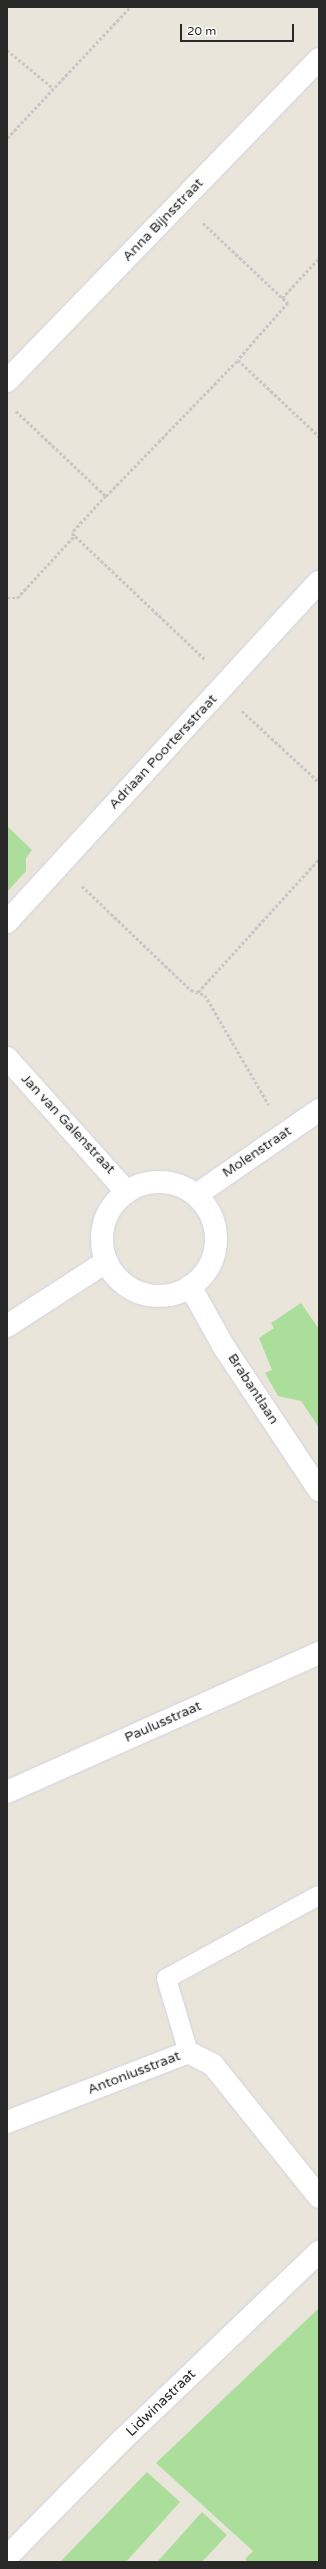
<!DOCTYPE html>
<html>
<head>
<meta charset="utf-8">
<style>
	body { margin:0 }
	#map { position:relative; width:326px; height:2569px; overflow:hidden; background:#eae5db; font-family:"Varela Round",sans-serif }
	div>[style] { position:absolute }
	.green>* { inset:0; background:#acde9b }
	.path>* { height:2.5px; margin-top:-1.25px; transform-origin:0; background:repeating-linear-gradient(90deg,#c7c7c7 0 3px,transparent 0 5px) }
	.roads { filter:drop-shadow(0 0 1px #d1d2e1) drop-shadow(0 0 1px #d1d2e1) }
	.lane>* { height:19px; margin:-9.5px; padding:0 9.5px; transform-origin:9.5px; border-radius:9.5px; background:#fff }
	.street>* { height:22px; margin:-11px; padding:0 11px; transform-origin:11px; border-radius:11px; background:#fff }
	.street>.ring { margin:-11px; padding:0; box-sizing:content-box; background:none; border:22px solid #fff; border-radius:50% }
	span { translate:-50% -50%; white-space:nowrap; text-align:center; line-height:1.15; -webkit-text-stroke:3px #fff; paint-order:stroke }
	.street-label { font-size:14px; color:#292929 }
	.frame { position:absolute; inset:0; border:8px solid #292929; pointer-events:none }
	.scale { position:absolute; left:180px; top:24px; width:114px; height:18px; box-sizing:border-box; border:2px solid #292929; border-top:0; padding-left:5px; font-size:12px; line-height:14px; white-space:nowrap; color:#292929; -webkit-text-stroke:3px #fff; paint-order:stroke }
</style>
</head>
<body>
<div id="map">
	<div class="green">
		<i style="clip-path:polygon(7px 826px,32px 850px,26px 858px,26px 871px,7px 892px)"></i>
		<i style="clip-path:polygon(301px 1303px,319px 1329px,318px 1426px,301px 1401px,278px 1396px,265px 1373px,272px 1370px,259px 1338px,274px 1328px,271px 1323px)"></i>
		<i style="clip-path:polygon(319px 2308px,319px 2562px,248px 2562px,245px 2559px,253px 2551px,156px 2463px)"></i>
		<i style="clip-path:polygon(147px 2472px,180px 2502px,126px 2562px,60px 2562px)"></i>
		<i style="clip-path:polygon(202px 2512px,227px 2535px,202px 2562px,157px 2562px)"></i>
	</div>
	<div class="path">
		<i style="left:7px;top:50px;width:60px;rotate:39.6deg"></i>
		<i style="left:7px;top:138px;width:180px;rotate:-46.8deg"></i>
		<i style="left:203px;top:223px;width:117px;rotate:43.3deg"></i>
		<i style="left:288px;top:303px;width:76px;rotate:131.3deg"></i>
		<i style="left:238px;top:360px;width:111px;rotate:43.2deg"></i>
		<i style="left:282px;top:298px;width:54px;rotate:-47.2deg"></i>
		<i style="left:16px;top:411px;width:124px;rotate:43.4deg"></i>
		<i style="left:106px;top:496px;width:190px;rotate:-45.9deg"></i>
		<i style="left:106px;top:496px;width:50px;rotate:132.6deg"></i>
		<i style="left:72px;top:533px;width:183px;rotate:43.5deg"></i>
		<i style="left:7px;top:598px;width:10px"></i>
		<i style="left:17px;top:598px;width:86px;rotate:-47.4deg"></i>
		<i style="left:242px;top:711px;width:105px;rotate:42.7deg"></i>
		<i style="left:82px;top:886px;width:151px;rotate:43.7deg"></i>
		<i style="left:191px;top:990px;width:15px;rotate:20deg"></i>
		<i style="left:205px;top:995px;width:127px;rotate:59.8deg"></i>
		<i style="left:198px;top:992px;width:180px;rotate:-47.7deg"></i>
	</div>
	<div class="roads">
		<div class="lane">
			<i style="left:188px;top:2052px;width:77px;rotate:-106.6deg"></i>
			<i style="left:166px;top:1978px;width:173px;rotate:-28.6deg"></i>
		</div>
		<div class="street">
			<i style="left:7px;top:381px;width:448px;rotate:-45.9deg"></i>
			<i style="left:7px;top:922px;width:461px;rotate:-47.5deg"></i>
			<i style="left:7px;top:1058px;width:180px;rotate:48.2deg"></i>
			<i class="ring" style="left:102px;top:1182px;width:92px;height:92px"></i>
			<i style="left:196px;top:1195px;width:150px;rotate:-34.6deg"></i>
			<i style="left:190px;top:1286px;width:70px;rotate:60.9deg"></i>
			<i style="left:224px;top:1347px;width:172px;rotate:56.4deg"></i>
			<i style="left:7px;top:1326px;width:119px;rotate:-33deg"></i>
			<i style="left:7px;top:1792px;width:342px;rotate:-24deg"></i>
			<i style="left:7px;top:2122px;width:194px;rotate:-21.1deg"></i>
			<i style="left:188px;top:2052px;width:28px;rotate:27deg"></i>
			<i style="left:213px;top:2065px;width:169px;rotate:51.2deg"></i>
			<i style="left:7px;top:2557px;width:163px;rotate:-45.5deg"></i>
			<i style="left:121px;top:2441px;width:274px;rotate:-43.7deg"></i>
		</div>
	</div>
	<div class="street-label">
		<span style="left:163px;top:220px;rotate:-46deg">Anna Bijnsstraat</span>
		<span style="left:163px;top:752px;rotate:-47deg">Adriaan Poortersstraat</span>
		<span style="left:68px;top:1124px;rotate:47deg">Jan van Galenstraat</span>
		<span style="left:257px;top:1152px;rotate:-34deg">Molenstraat</span>
		<span style="left:253px;top:1389px;rotate:57deg">Brabantlaan</span>
		<span style="left:163px;top:1722px;rotate:-24deg">Paulusstraat</span>
		<span style="left:134px;top:2073px;rotate:-21deg">Antoniusstraat</span>
		<span style="left:161px;top:2403px;rotate:-44deg">Lidwinastraat</span>
	</div>
	<div class="frame"></div>
	<div class="scale">20 m</div>
</div>
</body>
</html>
